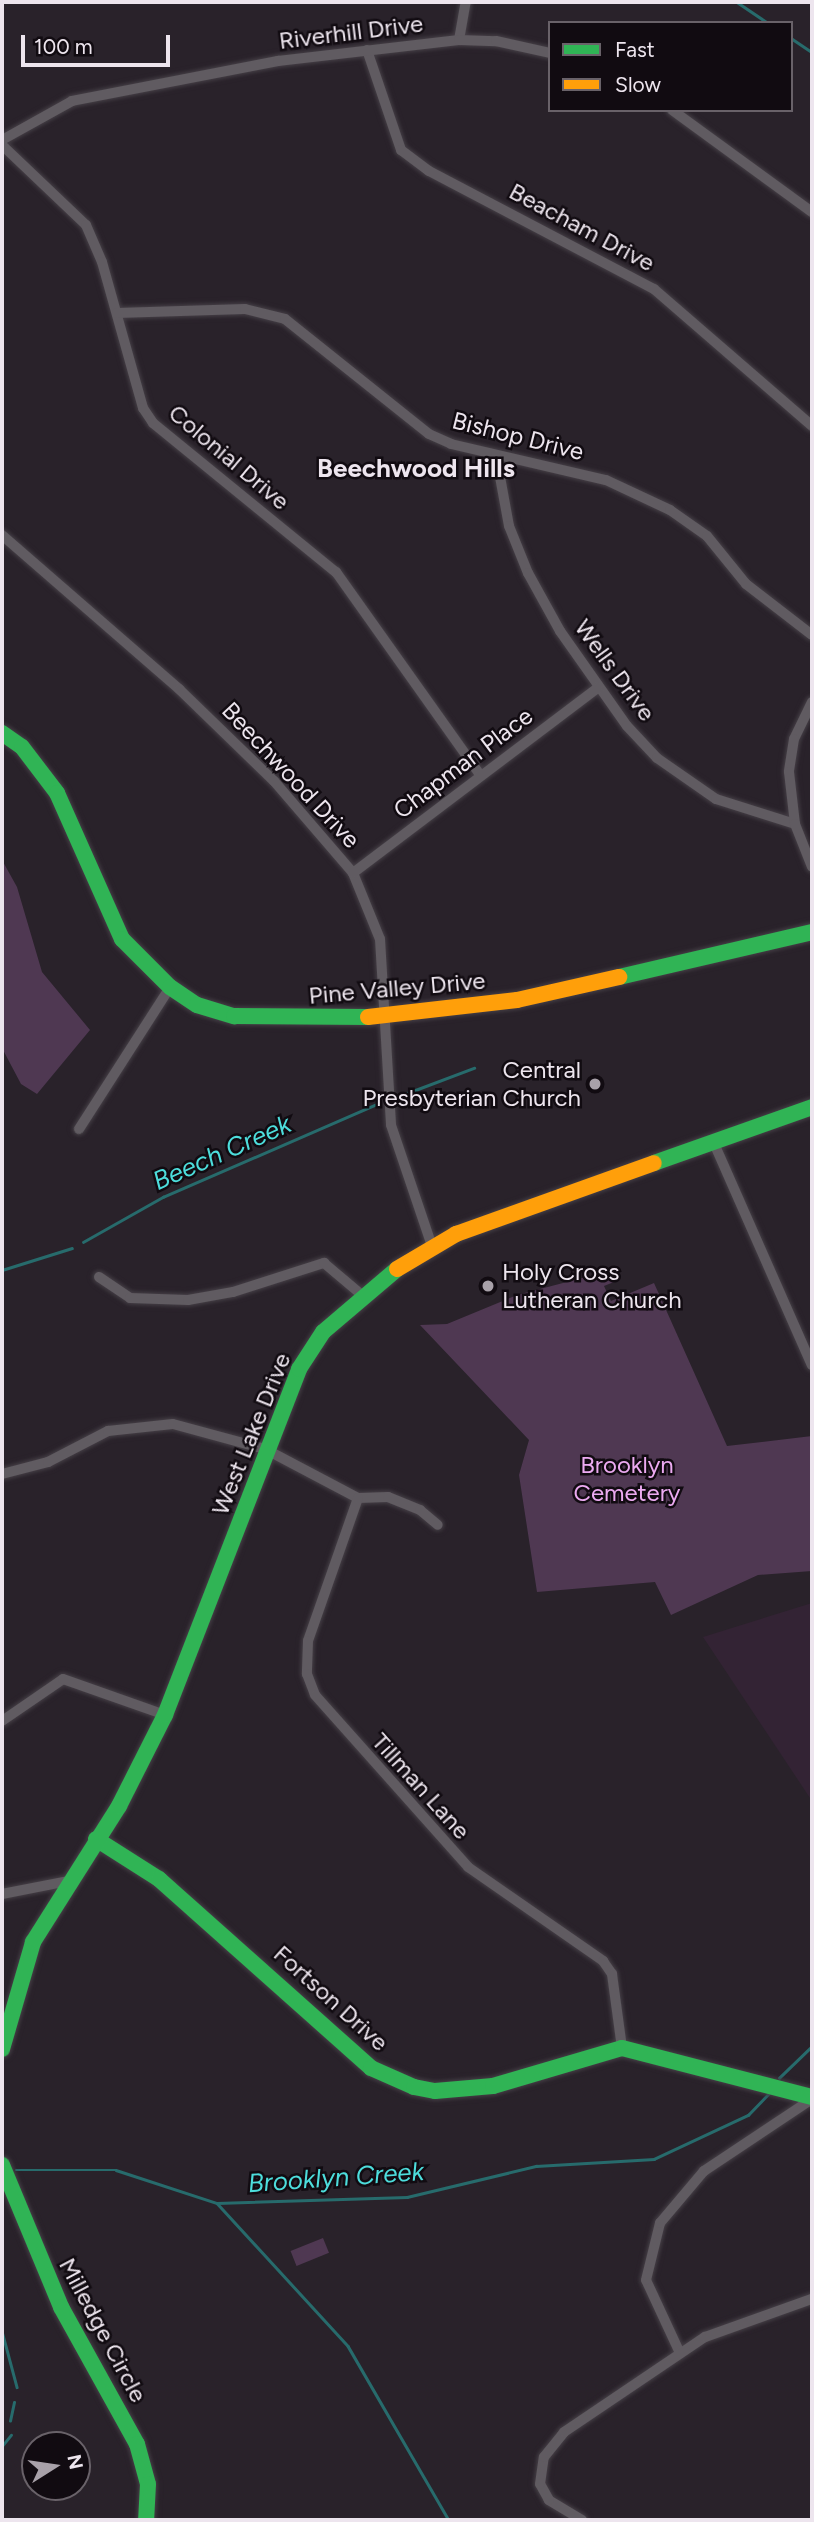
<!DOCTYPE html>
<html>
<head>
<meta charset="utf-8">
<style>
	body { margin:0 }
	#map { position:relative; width:814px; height:2522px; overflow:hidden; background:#29222a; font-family:Figtree,sans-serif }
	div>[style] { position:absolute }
	.built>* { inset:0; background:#332334 }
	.green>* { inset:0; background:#4f3852; transform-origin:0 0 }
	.stream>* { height:2.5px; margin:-1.25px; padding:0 1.25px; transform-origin:1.25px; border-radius:1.25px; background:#276b6c }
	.roads { filter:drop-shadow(0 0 2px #453f46) drop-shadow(0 0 2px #453f46) }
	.street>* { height:10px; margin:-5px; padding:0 5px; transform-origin:5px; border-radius:5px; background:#605b61 }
	.fast>* { height:16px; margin:-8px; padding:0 8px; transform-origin:8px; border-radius:8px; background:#30b455 }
	.slow>* { height:16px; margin:-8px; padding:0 8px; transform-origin:8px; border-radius:8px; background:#ff9f0a }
	.dots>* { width:19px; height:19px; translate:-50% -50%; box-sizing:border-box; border:4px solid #110b11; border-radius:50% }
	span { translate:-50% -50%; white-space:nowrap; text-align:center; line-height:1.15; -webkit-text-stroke:5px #110b11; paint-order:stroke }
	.street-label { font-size:24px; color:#ede5ee }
	.poi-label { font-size:24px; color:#ede5ee }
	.right { translate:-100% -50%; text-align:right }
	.left { translate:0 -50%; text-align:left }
	.park-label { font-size:24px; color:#ecaaf1 }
	.neighbourhood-label { font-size:26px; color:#ede5ee; font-weight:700 }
	.water-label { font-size:26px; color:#4ddddc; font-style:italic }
	.frame { position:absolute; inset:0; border:4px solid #ede5ee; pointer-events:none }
	.legend { position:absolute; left:548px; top:21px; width:245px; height:91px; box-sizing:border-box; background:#110b11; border:2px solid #696269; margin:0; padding:9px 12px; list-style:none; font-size:21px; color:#ede5ee }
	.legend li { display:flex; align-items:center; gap:14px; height:35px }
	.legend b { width:35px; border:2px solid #696269 }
	.north { position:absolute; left:21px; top:2431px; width:70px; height:70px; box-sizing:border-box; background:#110b11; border:2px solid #696269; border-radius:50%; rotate:78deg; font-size:19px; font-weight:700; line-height:28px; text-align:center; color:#ede5ee }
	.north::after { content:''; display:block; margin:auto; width:24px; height:32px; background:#a8a1a9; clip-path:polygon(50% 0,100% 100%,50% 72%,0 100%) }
	.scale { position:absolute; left:21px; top:35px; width:149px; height:32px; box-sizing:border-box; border:4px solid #ede5ee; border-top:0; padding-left:9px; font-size:21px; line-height:24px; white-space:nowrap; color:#ede5ee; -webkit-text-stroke:5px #110b11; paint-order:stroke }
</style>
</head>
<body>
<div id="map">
	<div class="built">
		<i style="clip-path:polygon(812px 1603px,812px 1801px,703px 1637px)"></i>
	</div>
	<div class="green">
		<i style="clip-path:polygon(2px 860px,17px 887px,42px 972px,90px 1030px,37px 1094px,21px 1084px,2px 1048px)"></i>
		<i style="clip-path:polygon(609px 1271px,614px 1282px,604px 1286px,611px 1301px,654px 1283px,727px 1446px,812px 1436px,812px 1571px,758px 1575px,671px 1615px,655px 1582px,537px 1592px,519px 1475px,529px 1440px,420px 1325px,447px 1324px,517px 1295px)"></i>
		<i style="left:323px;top:2238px;width:16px;height:35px;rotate:68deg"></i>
	</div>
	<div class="stream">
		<i style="left:737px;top:2px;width:37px;rotate:34deg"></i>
		<i style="left:791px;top:38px;width:25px;rotate:34deg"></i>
		<i style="left:402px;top:1095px;width:77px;rotate:-20.6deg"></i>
		<i style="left:83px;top:1242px;width:92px;rotate:-29.4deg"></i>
		<i style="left:163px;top:1197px;width:236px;rotate:-23.5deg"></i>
		<i style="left:2px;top:1270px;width:73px;rotate:-17.4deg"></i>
		<i style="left:779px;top:2078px;width:46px;rotate:-44.1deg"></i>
		<i style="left:16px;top:2170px;width:100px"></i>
		<i style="left:116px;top:2170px;width:106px;rotate:18.1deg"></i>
		<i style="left:217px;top:2203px;width:190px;rotate:-1.8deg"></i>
		<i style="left:407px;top:2197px;width:133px;rotate:-13.5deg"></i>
		<i style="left:536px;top:2166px;width:118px;rotate:-3.4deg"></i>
		<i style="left:654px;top:2159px;width:104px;rotate:-25.1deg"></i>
		<i style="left:748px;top:2115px;width:29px;rotate:-46deg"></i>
		<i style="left:217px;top:2203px;width:194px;rotate:47.5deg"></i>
		<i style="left:348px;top:2346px;width:201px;rotate:59.9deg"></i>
		<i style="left:2px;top:2331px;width:58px;rotate:75deg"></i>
		<i style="left:10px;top:2421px;width:19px;rotate:-78deg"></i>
		<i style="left:2px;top:2446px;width:14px;rotate:-51deg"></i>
	</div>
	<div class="roads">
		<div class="street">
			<i style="left:459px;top:40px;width:39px;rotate:-80deg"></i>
			<i style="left:367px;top:50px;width:106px;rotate:71.2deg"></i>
			<i style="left:401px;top:150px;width:35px;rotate:37deg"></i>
			<i style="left:429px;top:171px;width:254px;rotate:27.7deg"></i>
			<i style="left:654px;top:289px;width:209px;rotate:40.9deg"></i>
			<i style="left:672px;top:110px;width:173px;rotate:36.1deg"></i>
			<i style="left:2px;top:140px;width:80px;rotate:-29.1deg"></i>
			<i style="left:72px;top:101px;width:210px;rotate:-11deg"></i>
			<i style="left:278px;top:61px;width:182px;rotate:-6.6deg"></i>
			<i style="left:459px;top:40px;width:37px;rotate:2deg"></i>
			<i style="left:496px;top:41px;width:55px;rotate:12.5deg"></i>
			<i style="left:2px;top:145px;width:116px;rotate:43.6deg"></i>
			<i style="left:86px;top:225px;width:40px;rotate:66.6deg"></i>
			<i style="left:102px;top:262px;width:152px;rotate:74.3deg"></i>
			<i style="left:143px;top:408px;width:18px;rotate:56deg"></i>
			<i style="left:153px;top:423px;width:236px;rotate:39.2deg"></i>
			<i style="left:336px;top:572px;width:249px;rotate:54.6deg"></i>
			<i style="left:117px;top:313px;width:128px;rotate:-1.8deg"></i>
			<i style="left:245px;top:309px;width:41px;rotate:14deg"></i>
			<i style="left:285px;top:319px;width:184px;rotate:38.6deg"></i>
			<i style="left:429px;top:434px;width:24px;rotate:24deg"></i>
			<i style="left:451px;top:444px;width:159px;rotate:13.1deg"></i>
			<i style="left:606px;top:480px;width:71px;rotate:25.1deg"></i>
			<i style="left:670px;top:510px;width:45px;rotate:35.1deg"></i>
			<i style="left:707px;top:536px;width:62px;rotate:50.9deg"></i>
			<i style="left:746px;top:584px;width:83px;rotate:37.7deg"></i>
			<i style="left:496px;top:455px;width:72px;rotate:79.6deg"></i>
			<i style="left:509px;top:526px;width:51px;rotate:68deg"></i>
			<i style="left:528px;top:573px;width:66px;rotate:61.1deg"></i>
			<i style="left:560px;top:631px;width:116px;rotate:54.8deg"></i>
			<i style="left:627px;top:726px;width:44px;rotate:46.8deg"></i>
			<i style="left:657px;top:758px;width:72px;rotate:34.8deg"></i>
			<i style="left:716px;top:799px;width:83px;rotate:17.6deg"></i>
			<i style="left:2px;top:535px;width:235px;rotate:41deg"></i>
			<i style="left:179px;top:689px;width:132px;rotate:44.1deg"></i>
			<i style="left:274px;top:781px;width:121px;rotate:49.3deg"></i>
			<i style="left:353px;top:873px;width:71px;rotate:67.8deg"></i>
			<i style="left:380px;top:939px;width:186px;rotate:86.6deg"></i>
			<i style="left:391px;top:1125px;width:128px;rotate:71.3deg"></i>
			<i style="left:812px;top:702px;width:41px;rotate:115.9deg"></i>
			<i style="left:794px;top:739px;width:33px;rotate:99deg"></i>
			<i style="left:789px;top:772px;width:52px;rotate:83.4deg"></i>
			<i style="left:795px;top:824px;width:46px;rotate:68.4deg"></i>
			<i style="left:353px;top:873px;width:307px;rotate:-37.1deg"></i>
			<i style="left:79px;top:1129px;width:169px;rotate:-57.3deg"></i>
			<i style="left:713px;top:1141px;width:245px;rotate:66.2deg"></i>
			<i style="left:99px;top:1277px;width:37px;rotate:34deg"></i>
			<i style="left:130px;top:1298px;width:58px;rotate:2deg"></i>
			<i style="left:188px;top:1300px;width:46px;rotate:-10.1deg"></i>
			<i style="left:233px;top:1292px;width:96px;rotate:-17.7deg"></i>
			<i style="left:324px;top:1263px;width:50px;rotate:40.1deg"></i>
			<i style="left:2px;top:1474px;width:48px;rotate:-14.6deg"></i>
			<i style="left:48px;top:1462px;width:68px;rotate:-27.3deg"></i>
			<i style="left:108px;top:1431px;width:65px;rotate:-6.1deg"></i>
			<i style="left:173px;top:1424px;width:95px;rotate:15.2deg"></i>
			<i style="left:265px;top:1449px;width:105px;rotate:27.8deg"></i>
			<i style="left:358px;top:1498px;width:30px;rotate:-2deg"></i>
			<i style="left:388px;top:1497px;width:35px;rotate:22deg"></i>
			<i style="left:420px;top:1510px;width:23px;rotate:40deg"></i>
			<i style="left:358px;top:1498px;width:151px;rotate:109.3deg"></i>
			<i style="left:308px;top:1641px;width:33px;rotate:92deg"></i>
			<i style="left:307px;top:1674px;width:22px;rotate:69deg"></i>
			<i style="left:315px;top:1695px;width:230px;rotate:48.3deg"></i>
			<i style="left:468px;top:1867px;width:165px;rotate:34.8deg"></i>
			<i style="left:603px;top:1961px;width:16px;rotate:55deg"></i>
			<i style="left:612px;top:1974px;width:75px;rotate:82.3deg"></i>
			<i style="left:2px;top:1721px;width:74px;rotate:-34.5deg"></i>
			<i style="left:63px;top:1679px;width:108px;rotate:19.4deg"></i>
			<i style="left:2px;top:1894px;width:67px;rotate:-11.1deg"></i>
			<i style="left:679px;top:2351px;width:78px;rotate:-114.9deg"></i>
			<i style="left:646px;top:2280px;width:59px;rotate:-76.2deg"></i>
			<i style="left:660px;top:2223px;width:68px;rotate:-49.8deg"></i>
			<i style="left:704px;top:2171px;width:130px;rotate:-33.7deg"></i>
			<i style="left:582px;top:2520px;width:39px;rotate:-149deg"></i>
			<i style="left:549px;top:2500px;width:18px;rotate:-119deg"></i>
			<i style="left:540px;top:2484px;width:27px;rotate:-82deg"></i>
			<i style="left:544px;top:2457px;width:32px;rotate:-51deg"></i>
			<i style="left:564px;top:2432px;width:170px;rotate:-34deg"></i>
			<i style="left:705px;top:2337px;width:114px;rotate:-19.6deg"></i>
		</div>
		<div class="fast">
			<i style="left:2px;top:733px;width:24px;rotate:35deg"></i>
			<i style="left:22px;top:747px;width:58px;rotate:52.7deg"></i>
			<i style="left:57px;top:793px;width:160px;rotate:66deg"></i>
			<i style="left:122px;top:939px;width:68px;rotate:45deg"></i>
			<i style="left:170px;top:987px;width:32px;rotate:34deg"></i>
			<i style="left:197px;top:1005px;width:39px;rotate:17deg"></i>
			<i style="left:234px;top:1016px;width:134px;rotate:0.4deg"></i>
			<i style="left:619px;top:977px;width:198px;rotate:-13.1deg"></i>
			<i style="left:654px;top:1163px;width:168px;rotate:-19.5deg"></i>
			<i style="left:96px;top:1839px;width:75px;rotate:32.4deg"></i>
			<i style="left:159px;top:1879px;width:284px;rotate:41.7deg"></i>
			<i style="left:371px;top:2068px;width:47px;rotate:23.8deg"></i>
			<i style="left:414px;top:2087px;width:21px;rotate:11deg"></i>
			<i style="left:435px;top:2091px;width:58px;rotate:-4.9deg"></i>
			<i style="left:493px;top:2086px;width:134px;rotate:-16.4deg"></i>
			<i style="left:622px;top:2048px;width:196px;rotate:14.5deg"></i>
			<i style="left:2px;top:2049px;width:111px;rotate:-73.8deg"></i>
			<i style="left:33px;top:1942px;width:161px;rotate:-57.7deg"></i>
			<i style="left:119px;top:1806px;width:102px;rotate:-63.2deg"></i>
			<i style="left:165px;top:1715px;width:371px;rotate:-68.8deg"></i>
			<i style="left:299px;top:1369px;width:44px;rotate:-57deg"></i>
			<i style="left:323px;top:1332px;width:97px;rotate:-40.4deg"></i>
			<i style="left:2px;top:2165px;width:154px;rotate:67.4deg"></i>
			<i style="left:61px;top:2307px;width:157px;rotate:61deg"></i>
			<i style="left:137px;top:2444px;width:41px;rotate:74.6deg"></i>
			<i style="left:148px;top:2484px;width:36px;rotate:93deg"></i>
		</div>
		<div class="slow">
			<i style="left:368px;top:1017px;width:150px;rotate:-6.5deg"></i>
			<i style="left:517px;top:1000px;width:105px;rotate:-12.7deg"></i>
			<i style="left:397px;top:1269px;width:69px;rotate:-30.7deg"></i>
			<i style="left:456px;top:1234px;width:210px;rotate:-19.7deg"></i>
		</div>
	</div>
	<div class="dots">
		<i style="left:595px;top:1084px;background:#a8a1a9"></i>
		<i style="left:488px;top:1286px;background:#a8a1a9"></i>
	</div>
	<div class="street-label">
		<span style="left:351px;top:32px;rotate:-7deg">Riverhill Drive</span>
		<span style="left:582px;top:227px;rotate:28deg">Beacham Drive</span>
		<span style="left:518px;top:436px;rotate:14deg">Bishop Drive</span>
		<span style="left:229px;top:457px;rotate:40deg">Colonial Drive</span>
		<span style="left:615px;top:670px;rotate:54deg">Wells Drive</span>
		<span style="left:463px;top:763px;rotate:-37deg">Chapman Place</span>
		<span style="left:291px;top:775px;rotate:47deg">Beechwood Drive</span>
		<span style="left:397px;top:988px;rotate:-5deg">Pine Valley Drive</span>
		<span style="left:251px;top:1434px;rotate:-68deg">West Lake Drive</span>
		<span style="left:421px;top:1786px;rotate:48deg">Tillman Lane</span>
		<span style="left:331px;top:1998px;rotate:42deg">Fortson Drive</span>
		<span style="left:103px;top:2330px;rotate:62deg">Milledge Circle</span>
	</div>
	<div class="poi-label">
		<span class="right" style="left:581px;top:1084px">Central<br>Presbyterian Church</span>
		<span class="left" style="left:502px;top:1286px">Holy Cross<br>Lutheran Church</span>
	</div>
	<div class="park-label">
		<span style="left:627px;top:1479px">Brooklyn<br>Cemetery</span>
	</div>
	<div class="neighbourhood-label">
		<span style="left:416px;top:469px">Beechwood Hills</span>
	</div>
	<div class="water-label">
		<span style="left:222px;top:1153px;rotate:-24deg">Beech Creek</span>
		<span style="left:336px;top:2178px;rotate:-4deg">Brooklyn Creek</span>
	</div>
	<div class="frame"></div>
	<ul class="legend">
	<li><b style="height:9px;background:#30b455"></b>Fast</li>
	<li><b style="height:9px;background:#ff9f0a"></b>Slow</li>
	</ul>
	<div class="north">N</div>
	<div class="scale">100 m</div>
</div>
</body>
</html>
